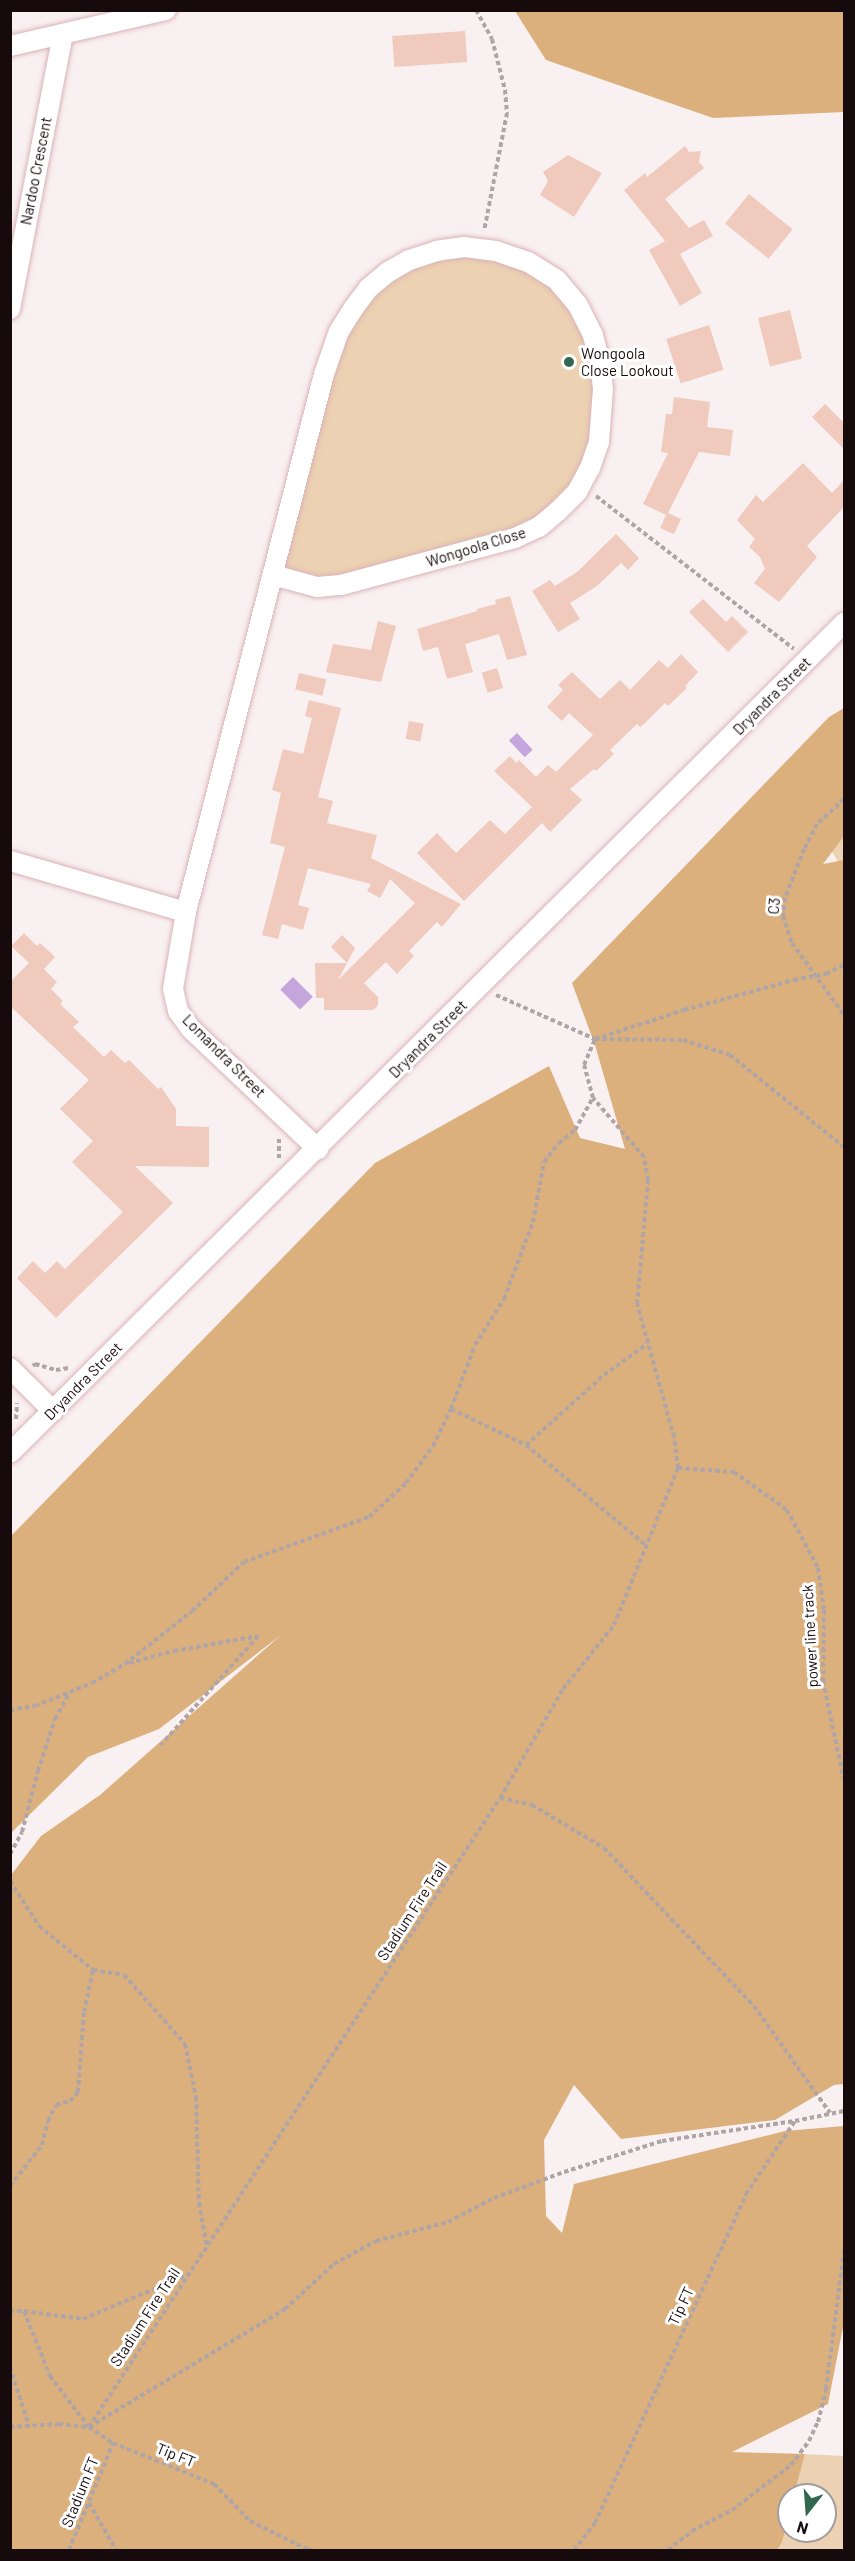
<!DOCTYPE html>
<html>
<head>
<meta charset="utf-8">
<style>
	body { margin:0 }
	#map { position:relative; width:855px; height:2561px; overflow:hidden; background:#f9f0f1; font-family:Barlow,sans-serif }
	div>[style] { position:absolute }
	.green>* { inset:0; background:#ecd1b2 }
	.forest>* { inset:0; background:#dbb07d }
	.water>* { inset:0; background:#c4a6dd; transform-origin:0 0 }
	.building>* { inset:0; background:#f0cabc; transform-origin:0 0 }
	.path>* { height:4px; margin-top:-2px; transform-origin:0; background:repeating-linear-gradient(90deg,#afa5a6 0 4.5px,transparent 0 7.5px) }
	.roads { filter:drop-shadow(0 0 2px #dbb2b6) drop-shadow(0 0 2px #dbb2b6) }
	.minor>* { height:20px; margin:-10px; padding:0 10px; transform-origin:10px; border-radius:10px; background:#fff }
	.dots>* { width:16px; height:16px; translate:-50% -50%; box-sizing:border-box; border:3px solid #fff; border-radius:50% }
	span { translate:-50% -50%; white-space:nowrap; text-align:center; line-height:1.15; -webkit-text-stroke:6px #fff; paint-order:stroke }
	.street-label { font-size:15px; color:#170a0c }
	.poi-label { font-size:15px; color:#170a0c }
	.left { translate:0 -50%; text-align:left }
	.frame { position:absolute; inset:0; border:12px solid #170a0c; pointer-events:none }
	.north { position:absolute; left:777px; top:2483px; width:60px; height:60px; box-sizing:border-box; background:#fff; border:2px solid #a29d9e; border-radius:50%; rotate:197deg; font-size:16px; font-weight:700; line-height:24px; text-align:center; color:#170a0c }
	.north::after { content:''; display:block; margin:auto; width:21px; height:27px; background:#31684f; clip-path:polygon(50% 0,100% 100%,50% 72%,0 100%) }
</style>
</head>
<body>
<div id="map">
	<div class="green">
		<i style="clip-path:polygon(464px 247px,557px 280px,600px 362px,590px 468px,539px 527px,341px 585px,273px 575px,331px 351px,388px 272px)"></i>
		<i style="clip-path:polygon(844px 810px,844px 871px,820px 833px)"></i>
		<i style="clip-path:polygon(805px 2454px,844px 2456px,844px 2550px,777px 2550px,789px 2515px,789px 2531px,825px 2531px,825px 2495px,794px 2495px)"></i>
	</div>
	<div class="forest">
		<i style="clip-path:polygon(515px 11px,844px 11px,844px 112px,713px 118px,546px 60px)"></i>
		<i style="clip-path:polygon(844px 708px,844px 836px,823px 864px,844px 860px,844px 2084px,834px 2085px,775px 2120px,621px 2139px,574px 2085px,544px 2140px,546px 2216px,562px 2233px,574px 2184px,785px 2131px,844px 2126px,844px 2322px,828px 2404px,732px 2452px,805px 2454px,794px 2495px,789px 2495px,789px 2515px,782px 2542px,777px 2550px,11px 2550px,11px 1875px,41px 1836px,100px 1795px,281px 1635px,159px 1729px,88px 1757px,11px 1833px,11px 1536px,375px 1163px,549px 1066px,580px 1138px,625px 1149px,595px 1045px,572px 983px,829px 717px)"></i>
	</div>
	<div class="water">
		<i style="left:517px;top:733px;width:23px;height:11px;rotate:47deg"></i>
		<i style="left:293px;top:977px;width:28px;height:18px;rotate:45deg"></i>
	</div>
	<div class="building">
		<i style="left:465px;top:31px;width:31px;height:73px;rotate:86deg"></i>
		<i style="clip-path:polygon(685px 146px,689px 152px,701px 151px,699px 162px,704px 168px,665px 199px,689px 228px,704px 220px,713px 236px,680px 254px,702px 293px,680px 306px,649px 250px,665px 241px,624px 190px,645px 173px,647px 177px)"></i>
		<i style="clip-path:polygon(568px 155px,602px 173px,574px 217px,540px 195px,548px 181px,543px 172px)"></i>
		<i style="left:749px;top:194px;width:56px;height:38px;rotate:39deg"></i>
		<i style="left:790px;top:310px;width:50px;height:33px;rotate:76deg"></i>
		<i style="left:709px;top:325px;width:47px;height:45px;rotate:72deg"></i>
		<i style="clip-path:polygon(674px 397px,710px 402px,707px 427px,733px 430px,730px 456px,699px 452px,668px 513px,681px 519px,674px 534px,660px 528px,666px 515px,643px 504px,668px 453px,661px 452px,666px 414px,672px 414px)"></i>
		<i style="clip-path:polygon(825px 404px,844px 423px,844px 449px,812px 417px)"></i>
		<i style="clip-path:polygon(803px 463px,832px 493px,844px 480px,844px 507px,807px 546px,817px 557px,779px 602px,754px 583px,765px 569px,760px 557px,749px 547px,755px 539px,737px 520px,756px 495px,763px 502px)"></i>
		<i style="clip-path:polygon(616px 534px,639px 558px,628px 570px,621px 563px,597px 586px,570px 603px,580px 619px,558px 632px,532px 591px,550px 580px,555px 586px,577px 572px)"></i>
		<i style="clip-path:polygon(510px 596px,527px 655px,507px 660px,499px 634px,465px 644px,473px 672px,447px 679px,438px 647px,423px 651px,417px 629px,477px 611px,477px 609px,496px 604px,495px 600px)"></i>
		<i style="clip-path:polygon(703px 599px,726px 622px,732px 616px,748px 632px,728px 652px,689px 612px)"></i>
		<i style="clip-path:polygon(378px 621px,396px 626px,381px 682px,326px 672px,333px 644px,371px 650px)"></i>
		<i style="clip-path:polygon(681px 654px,698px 672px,685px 686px,687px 688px,668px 706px,665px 703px,644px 724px,640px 727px,637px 724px,610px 750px,614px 754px,596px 771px,594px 769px,570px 789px,582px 800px,550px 832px,542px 823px,464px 901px,417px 853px,437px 833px,456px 853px,490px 820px,505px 834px,532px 807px,494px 771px,510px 756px,516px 763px,519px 760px,536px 777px,548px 765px,556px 772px,593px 735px,569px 713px,562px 721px,547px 707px,563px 690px,558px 685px,572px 672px,600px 699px,620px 680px,630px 690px,659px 660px,668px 668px)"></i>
		<i style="left:497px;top:668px;width:21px;height:16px;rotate:73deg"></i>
		<i style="left:299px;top:673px;width:28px;height:17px;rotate:13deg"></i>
		<i style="clip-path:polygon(309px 700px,341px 708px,318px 797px,333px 801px,327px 823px,377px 835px,371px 858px,461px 904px,442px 927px,437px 922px,409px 951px,414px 956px,397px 974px,386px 962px,364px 983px,378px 997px,378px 1005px,373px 1010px,324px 1010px,324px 998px,316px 998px,315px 963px,347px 963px,338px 980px,415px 903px,390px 879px,380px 898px,367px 891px,371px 884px,308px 868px,298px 905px,309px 908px,303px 930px,282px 924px,278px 939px,262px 935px,285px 847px,270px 843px,281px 793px,272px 790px,283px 749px,303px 754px,312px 718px,305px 716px)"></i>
		<i style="left:409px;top:721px;width:15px;height:18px;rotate:11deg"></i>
		<i style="clip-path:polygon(24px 933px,37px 946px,40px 943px,55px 957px,44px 969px,57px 982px,51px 989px,63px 1001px,60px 1004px,79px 1022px,73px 1027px,104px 1057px,111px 1050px,125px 1063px,129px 1060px,158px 1089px,161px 1087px,176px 1109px,176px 1126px,209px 1127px,209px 1167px,135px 1166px,173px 1203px,56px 1318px,17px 1278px,33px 1261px,45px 1273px,57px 1261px,65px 1269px,123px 1212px,72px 1162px,93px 1141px,60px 1109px,89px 1080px,10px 1006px,10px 982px,29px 963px,11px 946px)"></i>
		<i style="clip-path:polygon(342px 935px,355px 948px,347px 963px,331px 947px)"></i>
	</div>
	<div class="path">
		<i style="left:476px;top:10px;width:33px;rotate:61deg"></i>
		<i style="left:492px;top:39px;width:53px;rotate:75.7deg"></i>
		<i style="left:505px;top:90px;width:23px;rotate:85deg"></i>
		<i style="left:507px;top:113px;width:120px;rotate:101deg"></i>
		<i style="left:596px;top:496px;width:250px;rotate:37.7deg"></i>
		<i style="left:844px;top:799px;width:37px;rotate:137deg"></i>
		<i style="left:817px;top:824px;width:28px;rotate:117deg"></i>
		<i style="left:804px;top:849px;width:53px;rotate:111.2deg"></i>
		<i style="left:785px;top:898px;width:18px;rotate:96deg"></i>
		<i style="left:783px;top:916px;width:28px;rotate:72deg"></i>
		<i style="left:792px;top:943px;width:89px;rotate:54.2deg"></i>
		<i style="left:496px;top:995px;width:108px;rotate:24deg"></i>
		<i style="left:595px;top:1039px;width:88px;rotate:0.7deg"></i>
		<i style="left:683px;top:1040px;width:49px;rotate:17.7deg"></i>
		<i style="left:730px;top:1055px;width:146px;rotate:38.9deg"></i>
		<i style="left:279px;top:1158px;width:19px;rotate:-90deg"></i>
		<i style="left:33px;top:1366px;width:3px;rotate:-45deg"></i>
		<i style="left:35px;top:1364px;width:22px;rotate:16deg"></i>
		<i style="left:56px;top:1370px;width:13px;rotate:-9deg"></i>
		<i style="left:451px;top:1409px;width:83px;rotate:25.6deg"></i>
		<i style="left:526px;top:1445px;width:105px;rotate:-41.9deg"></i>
		<i style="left:604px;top:1375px;width:53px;rotate:-35.8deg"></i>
		<i style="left:16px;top:1419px;width:16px;rotate:-86deg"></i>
		<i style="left:526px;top:1445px;width:158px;rotate:39.9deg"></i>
		<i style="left:678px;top:1468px;width:56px;rotate:4.1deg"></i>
		<i style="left:734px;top:1472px;width:65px;rotate:35.6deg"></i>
		<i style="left:787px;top:1510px;width:66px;rotate:61.9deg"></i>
		<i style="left:818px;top:1568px;width:42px;rotate:81.9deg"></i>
		<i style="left:824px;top:1610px;width:71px;rotate:90.8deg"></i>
		<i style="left:823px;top:1681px;width:102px;rotate:78.1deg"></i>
		<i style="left:129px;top:1663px;width:47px;rotate:-14.9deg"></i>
		<i style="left:174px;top:1651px;width:85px;rotate:-10.1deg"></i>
		<i style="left:258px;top:1636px;width:146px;rotate:131.7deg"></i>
		<i style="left:10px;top:1710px;width:25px;rotate:-9deg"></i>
		<i style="left:35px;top:1706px;width:61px;rotate:-22deg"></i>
		<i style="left:92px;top:1683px;width:38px;rotate:-30deg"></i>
		<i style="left:125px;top:1664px;width:85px;rotate:-38.3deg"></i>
		<i style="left:192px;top:1611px;width:71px;rotate:-43.3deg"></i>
		<i style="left:244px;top:1562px;width:133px;rotate:-19.8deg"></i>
		<i style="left:369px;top:1517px;width:50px;rotate:-42.6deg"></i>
		<i style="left:406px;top:1483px;width:46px;rotate:-53.9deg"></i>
		<i style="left:433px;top:1446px;width:41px;rotate:-64.1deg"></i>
		<i style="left:451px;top:1409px;width:68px;rotate:-69.4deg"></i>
		<i style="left:475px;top:1345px;width:54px;rotate:-57.8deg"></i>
		<i style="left:504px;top:1299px;width:82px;rotate:-69.4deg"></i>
		<i style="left:533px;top:1222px;width:61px;rotate:-79.6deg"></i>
		<i style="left:544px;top:1162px;width:24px;rotate:-52deg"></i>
		<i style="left:559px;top:1143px;width:21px;rotate:-39deg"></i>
		<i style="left:575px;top:1130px;width:37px;rotate:-61deg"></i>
		<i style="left:500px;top:1798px;width:33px;rotate:12deg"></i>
		<i style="left:532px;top:1805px;width:84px;rotate:30.8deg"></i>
		<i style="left:604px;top:1848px;width:218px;rotate:46.5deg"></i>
		<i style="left:754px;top:2006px;width:131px;rotate:54.6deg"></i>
		<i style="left:10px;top:1854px;width:25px;rotate:-61deg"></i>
		<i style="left:22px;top:1832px;width:63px;rotate:-75.3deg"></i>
		<i style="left:38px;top:1771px;width:55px;rotate:-71.9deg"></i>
		<i style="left:55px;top:1719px;width:29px;rotate:-61deg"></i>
		<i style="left:10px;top:1881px;width:54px;rotate:57.2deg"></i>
		<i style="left:39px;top:1926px;width:70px;rotate:39.2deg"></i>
		<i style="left:93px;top:1970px;width:31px;rotate:9deg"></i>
		<i style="left:124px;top:1975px;width:92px;rotate:48.5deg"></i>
		<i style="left:185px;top:2044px;width:54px;rotate:78.3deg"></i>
		<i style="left:196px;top:2097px;width:106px;rotate:88.4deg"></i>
		<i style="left:199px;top:2203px;width:45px;rotate:79.7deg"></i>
		<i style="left:10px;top:2186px;width:52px;rotate:-52deg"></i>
		<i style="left:42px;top:2145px;width:25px;rotate:-76deg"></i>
		<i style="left:48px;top:2121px;width:18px;rotate:-63deg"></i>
		<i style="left:56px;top:2105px;width:15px;rotate:-16deg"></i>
		<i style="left:70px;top:2101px;width:12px;rotate:-48deg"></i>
		<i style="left:78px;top:2092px;width:80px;rotate:-85.7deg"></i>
		<i style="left:84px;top:2012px;width:43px;rotate:-77.9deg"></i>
		<i style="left:10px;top:2311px;width:14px"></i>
		<i style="left:24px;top:2311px;width:70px;rotate:68.2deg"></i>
		<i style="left:50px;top:2376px;width:63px;rotate:52.8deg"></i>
		<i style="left:24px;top:2311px;width:60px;rotate:7.7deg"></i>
		<i style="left:83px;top:2319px;width:111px;rotate:-22.9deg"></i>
		<i style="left:10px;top:2367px;width:62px;rotate:72.1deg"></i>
		<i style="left:10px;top:2427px;width:49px;rotate:-3.5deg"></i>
		<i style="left:59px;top:2424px;width:30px;rotate:6deg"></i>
		<i style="left:89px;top:2427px;width:29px;rotate:34deg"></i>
		<i style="left:113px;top:2443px;width:109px;rotate:22.1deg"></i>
		<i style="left:214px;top:2484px;width:52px;rotate:45.8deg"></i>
		<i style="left:250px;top:2521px;width:66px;rotate:26.2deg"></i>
		<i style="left:309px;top:2550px;width:7px"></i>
		<i style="left:89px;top:2427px;width:751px;rotate:-56.84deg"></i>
		<i style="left:500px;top:1798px;width:126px;rotate:-60deg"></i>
		<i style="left:563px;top:1689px;width:82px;rotate:-51.4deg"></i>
		<i style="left:614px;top:1625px;width:170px;rotate:-67.8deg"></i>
		<i style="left:678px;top:1468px;width:31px;rotate:-97deg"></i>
		<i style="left:674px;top:1437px;width:138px;rotate:-105.5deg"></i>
		<i style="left:637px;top:1304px;width:124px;rotate:-84.9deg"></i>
		<i style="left:648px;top:1180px;width:23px;rotate:-100deg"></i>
		<i style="left:644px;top:1157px;width:78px;rotate:-130.8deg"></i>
		<i style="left:593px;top:1098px;width:34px;rotate:-105deg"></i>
		<i style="left:584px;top:1065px;width:28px;rotate:-67deg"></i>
		<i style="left:595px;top:1039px;width:94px;rotate:-18deg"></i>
		<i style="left:684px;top:1010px;width:114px;rotate:-15.3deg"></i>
		<i style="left:794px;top:980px;width:33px;rotate:-11deg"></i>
		<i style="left:826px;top:974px;width:20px;rotate:-27deg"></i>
		<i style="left:89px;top:2427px;width:229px;rotate:-31deg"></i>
		<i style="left:285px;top:2309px;width:67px;rotate:-42.6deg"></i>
		<i style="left:334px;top:2264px;width:48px;rotate:-28.7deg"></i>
		<i style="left:376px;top:2241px;width:74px;rotate:-14.8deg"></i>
		<i style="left:448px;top:2222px;width:52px;rotate:-27.6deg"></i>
		<i style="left:494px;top:2198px;width:75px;rotate:-20.4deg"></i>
		<i style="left:564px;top:2172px;width:103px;rotate:-17.6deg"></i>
		<i style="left:662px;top:2141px;width:134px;rotate:-8.6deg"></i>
		<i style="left:89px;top:2503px;width:54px;rotate:60.1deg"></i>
		<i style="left:69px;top:2550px;width:116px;rotate:-67.6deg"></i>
		<i style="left:574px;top:2550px;width:34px;rotate:-52deg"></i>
		<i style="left:595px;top:2523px;width:362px;rotate:-65.3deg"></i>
		<i style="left:746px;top:2194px;width:88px;rotate:-56.1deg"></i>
		<i style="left:795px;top:2121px;width:50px;rotate:-11.5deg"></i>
		<i style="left:668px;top:2550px;width:31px;rotate:-38deg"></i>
		<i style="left:692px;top:2531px;width:45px;rotate:-27.7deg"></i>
		<i style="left:732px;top:2510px;width:74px;rotate:-37.3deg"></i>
		<i style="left:791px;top:2465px;width:30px;rotate:-53deg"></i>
		<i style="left:809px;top:2441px;width:21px;rotate:-65deg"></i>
		<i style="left:818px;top:2422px;width:34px;rotate:-76deg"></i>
		<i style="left:826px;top:2389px;width:140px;rotate:-82.6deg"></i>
	</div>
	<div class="roads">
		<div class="minor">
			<i style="left:10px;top:46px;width:160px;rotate:-13deg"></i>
			<i style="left:10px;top:309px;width:279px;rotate:-79.1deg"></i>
			<i style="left:273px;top:575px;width:46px;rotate:15.3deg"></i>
			<i style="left:317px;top:587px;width:24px;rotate:-5deg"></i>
			<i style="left:341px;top:585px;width:180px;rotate:-15.1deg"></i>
			<i style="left:515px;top:538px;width:26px;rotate:-25deg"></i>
			<i style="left:539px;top:527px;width:25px;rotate:-40deg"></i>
			<i style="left:558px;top:511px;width:27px;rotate:-45deg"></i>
			<i style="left:577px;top:492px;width:27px;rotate:-62deg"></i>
			<i style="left:590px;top:468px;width:28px;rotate:-71deg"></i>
			<i style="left:599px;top:442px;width:53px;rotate:-85.7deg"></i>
			<i style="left:603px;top:389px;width:27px;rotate:-96deg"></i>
			<i style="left:600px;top:362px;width:28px;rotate:-105deg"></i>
			<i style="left:593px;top:335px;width:35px;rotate:-117deg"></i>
			<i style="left:577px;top:304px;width:31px;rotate:-130deg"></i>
			<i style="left:557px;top:280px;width:34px;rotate:-148deg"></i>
			<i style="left:528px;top:262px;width:34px;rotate:-161deg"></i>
			<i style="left:496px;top:251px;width:32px;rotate:-173deg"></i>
			<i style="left:464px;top:247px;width:27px;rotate:172deg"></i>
			<i style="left:437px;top:251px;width:29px;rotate:162deg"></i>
			<i style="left:409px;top:260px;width:24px;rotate:150deg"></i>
			<i style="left:388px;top:272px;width:26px;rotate:140deg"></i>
			<i style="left:368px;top:289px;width:25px;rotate:127deg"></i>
			<i style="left:353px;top:309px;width:26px;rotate:122deg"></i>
			<i style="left:339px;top:331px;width:46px;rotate:109.2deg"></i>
			<i style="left:324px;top:374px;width:555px;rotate:104.39deg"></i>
			<i style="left:186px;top:912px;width:78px;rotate:99.6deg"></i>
			<i style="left:173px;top:989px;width:23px;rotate:77deg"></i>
			<i style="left:178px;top:1011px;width:22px;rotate:54deg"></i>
			<i style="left:191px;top:1029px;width:175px;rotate:43.4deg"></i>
			<i style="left:10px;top:861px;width:183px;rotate:16.2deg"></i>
			<i style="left:10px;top:1368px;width:61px;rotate:45deg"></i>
			<i style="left:10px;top:1453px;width:1177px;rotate:-44.86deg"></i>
		</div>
	</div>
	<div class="dots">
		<i style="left:569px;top:362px;background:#31684f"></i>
	</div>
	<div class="street-label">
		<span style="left:36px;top:171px;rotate:-79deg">Nardoo Crescent</span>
		<span style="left:476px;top:547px;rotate:-17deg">Wongoola Close</span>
		<span style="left:772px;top:696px;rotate:-45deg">Dryandra Street</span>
		<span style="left:774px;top:906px;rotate:-85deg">C3</span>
		<span style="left:428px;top:1039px;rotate:-45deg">Dryandra Street</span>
		<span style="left:224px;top:1056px;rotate:45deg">Lomandra Street</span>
		<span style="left:83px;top:1381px;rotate:-45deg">Dryandra Street</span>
		<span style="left:810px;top:1636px;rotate:-93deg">power line track</span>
		<span style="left:412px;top:1911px;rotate:-57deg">Stadium Fire Trail</span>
		<span style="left:681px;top:2306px;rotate:-65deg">Tip FT</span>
		<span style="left:145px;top:2317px;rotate:-57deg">Stadium Fire Trail</span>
		<span style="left:176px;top:2455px;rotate:22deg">Tip FT</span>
		<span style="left:80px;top:2492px;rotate:-68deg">Stadium FT</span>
	</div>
	<div class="poi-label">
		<span class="left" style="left:581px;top:362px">Wongoola<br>Close Lookout</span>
	</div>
	<div class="frame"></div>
	<div class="north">N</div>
</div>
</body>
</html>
